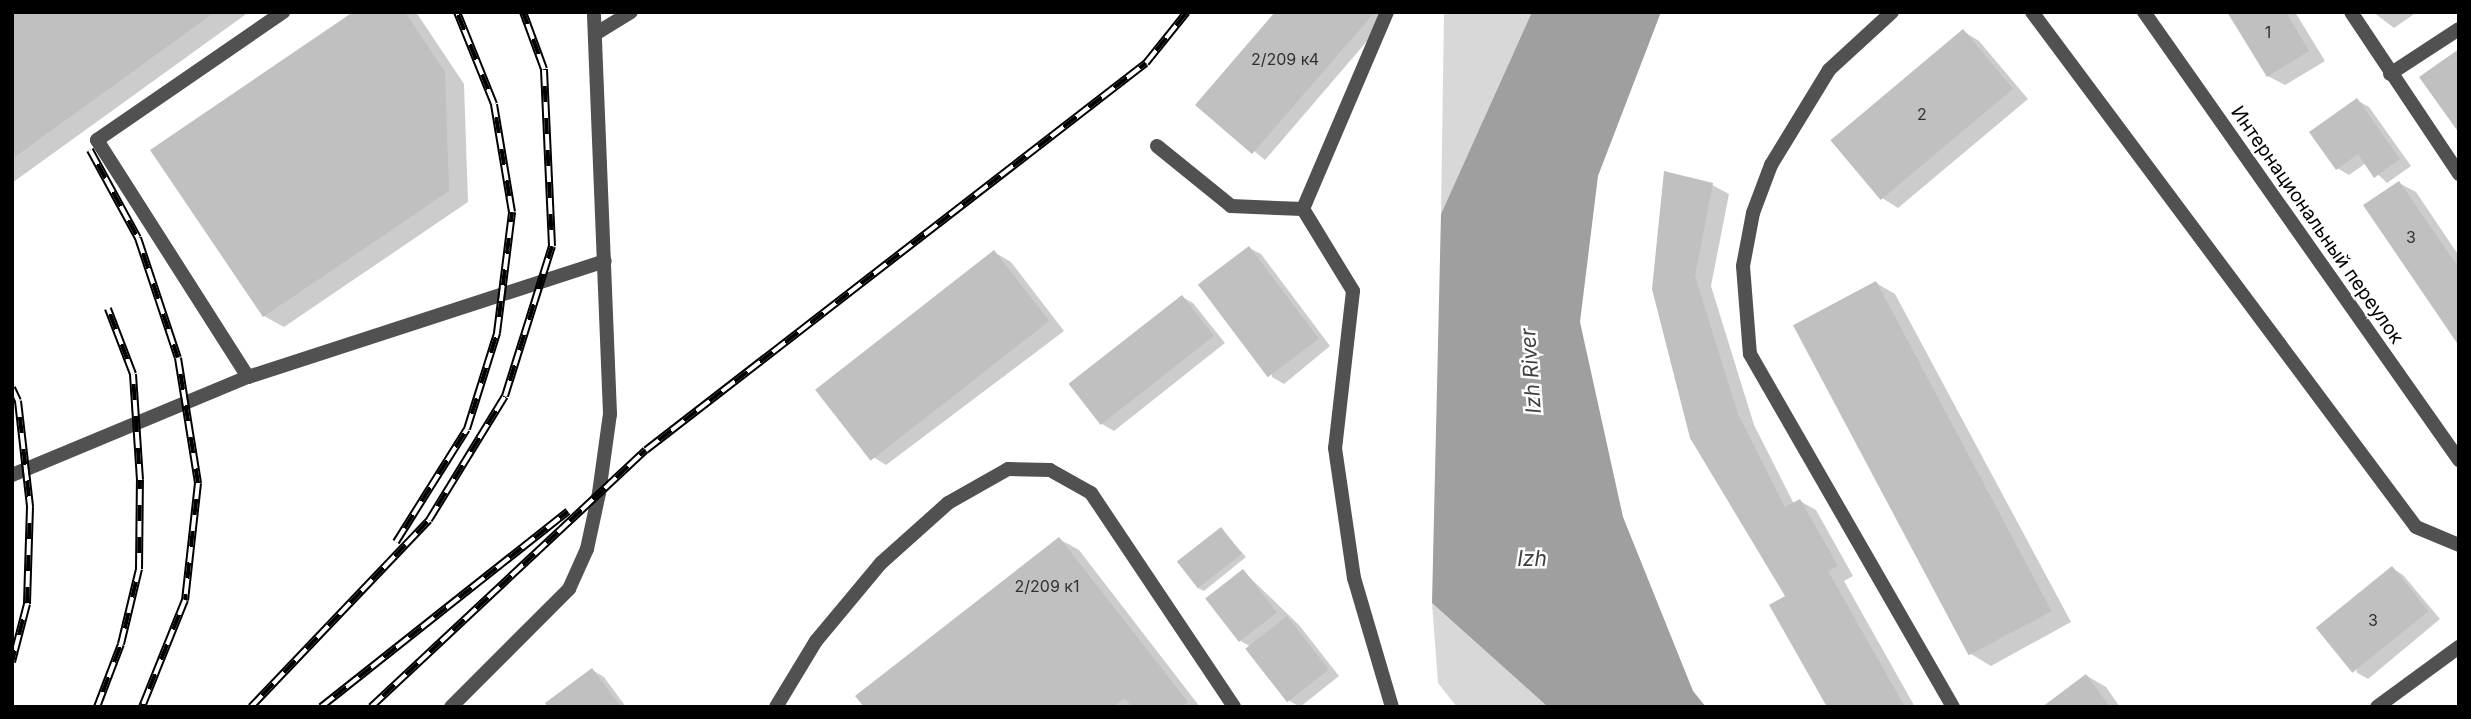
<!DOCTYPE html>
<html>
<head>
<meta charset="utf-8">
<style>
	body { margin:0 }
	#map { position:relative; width:2471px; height:719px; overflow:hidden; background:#fff; font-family:Inter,sans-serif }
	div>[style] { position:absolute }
	.green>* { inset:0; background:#d8d8d8 }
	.water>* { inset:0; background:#9f9f9f }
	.shadow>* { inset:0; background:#0003 }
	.building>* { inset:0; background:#c0c0c0; transform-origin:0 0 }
	.service>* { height:14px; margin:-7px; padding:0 7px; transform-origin:7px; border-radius:7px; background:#515151 }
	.minor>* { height:14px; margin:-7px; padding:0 7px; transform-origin:7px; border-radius:7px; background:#515151 }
	.rail>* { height:8px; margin-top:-4px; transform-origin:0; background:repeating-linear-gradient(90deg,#fff 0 16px,#000 0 32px); box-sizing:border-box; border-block:2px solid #000 }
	span { translate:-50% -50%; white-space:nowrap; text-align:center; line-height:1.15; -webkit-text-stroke:5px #fff; paint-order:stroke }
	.number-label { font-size:16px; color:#303030 }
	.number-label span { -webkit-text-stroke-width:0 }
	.street-label { font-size:19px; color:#000 }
	.water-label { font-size:21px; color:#404040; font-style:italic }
	.frame { position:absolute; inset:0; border:14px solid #000; pointer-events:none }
</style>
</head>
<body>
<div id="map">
	<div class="green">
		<i style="clip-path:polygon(1444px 12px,1532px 12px,1441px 214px)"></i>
		<i style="clip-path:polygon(1432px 603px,1548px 707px,1457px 707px,1438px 683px)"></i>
	</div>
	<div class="water">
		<i style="clip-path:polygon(1532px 12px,1661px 12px,1598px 176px,1580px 322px,1623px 517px,1693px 691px,1706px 707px,1548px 707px,1432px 603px,1441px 214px)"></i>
	</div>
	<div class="shadow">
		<i style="clip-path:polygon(12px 12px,249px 12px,12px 183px)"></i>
		<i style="clip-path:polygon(356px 12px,416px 12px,464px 84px,468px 202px,284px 327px,264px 316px)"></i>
		<i style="clip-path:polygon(1278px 12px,1392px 12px,1265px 160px,1198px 105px)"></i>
		<i style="clip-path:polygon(2229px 12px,2295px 12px,2325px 61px,2285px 85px,2268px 76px)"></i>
		<i style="clip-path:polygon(2373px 12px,2417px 12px,2394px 28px)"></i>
		<i style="clip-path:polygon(1963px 31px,1979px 41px,2028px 99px,1898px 208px,1882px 198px)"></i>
		<i style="clip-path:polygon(2357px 100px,2369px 107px,2411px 166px,2387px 183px,2366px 163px,2349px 175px,2337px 168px)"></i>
		<i style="clip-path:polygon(2399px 183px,2416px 192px,2459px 256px,2459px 343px)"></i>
		<i style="clip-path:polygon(1712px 185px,1729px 194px,1711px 286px,1754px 425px,1794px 504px,1800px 501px,1816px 510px,1853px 576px,1844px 581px,1915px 707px,1829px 707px,1787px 597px,1653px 289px)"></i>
		<i style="clip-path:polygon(1249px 248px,1261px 254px,1330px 346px,1284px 384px,1272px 377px)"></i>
		<i style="clip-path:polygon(994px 252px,1011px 262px,1064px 331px,886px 465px,870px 455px)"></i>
		<i style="clip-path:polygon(1876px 283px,1895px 294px,2071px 622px,1991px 666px,1971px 654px)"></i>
		<i style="clip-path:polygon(1182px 297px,1193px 303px,1225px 343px,1114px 431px,1102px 424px,1071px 384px)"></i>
		<i style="clip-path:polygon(1221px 529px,1246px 557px,1204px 591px,1198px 588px)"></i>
		<i style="clip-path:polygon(1059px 539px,1079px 550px,1200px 707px,866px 707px)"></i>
		<i style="clip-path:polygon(2392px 568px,2403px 575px,2440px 619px,2368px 679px,2356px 672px)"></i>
		<i style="clip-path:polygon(1243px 571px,1299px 625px,1339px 676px,1300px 707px,1288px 700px,1251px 647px,1241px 641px)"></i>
		<i style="clip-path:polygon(592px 670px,604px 677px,626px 707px,550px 707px)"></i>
		<i style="clip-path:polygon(2087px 676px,2106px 687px,2120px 707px,2045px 707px)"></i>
	</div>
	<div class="building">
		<i style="clip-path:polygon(12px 12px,215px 12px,12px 159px)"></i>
		<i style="clip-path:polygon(353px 12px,405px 12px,445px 72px,449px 191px,263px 317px,150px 150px)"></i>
		<i style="clip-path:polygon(1275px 12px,1375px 12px,1252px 154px,1195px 105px)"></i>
		<i style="clip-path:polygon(2227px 12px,2286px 12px,2309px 51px,2267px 77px)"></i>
		<i style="left:1963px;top:29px;width:78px;height:173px;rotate:50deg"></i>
		<i style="clip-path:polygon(2459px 49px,2459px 133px,2419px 77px)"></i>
		<i style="clip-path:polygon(2357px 98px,2400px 159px,2374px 178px,2358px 154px,2336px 170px,2309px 132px)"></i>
		<i style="clip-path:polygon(1664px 171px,1713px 183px,1695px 276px,1738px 414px,1785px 507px,1800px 499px,1838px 566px,1828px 571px,1905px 707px,1827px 707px,1769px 605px,1785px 596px,1690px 438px,1652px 289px)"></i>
		<i style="clip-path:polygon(2399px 181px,2459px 268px,2459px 346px,2363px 205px)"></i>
		<i style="left:1249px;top:246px;width:116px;height:64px;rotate:53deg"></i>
		<i style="left:994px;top:250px;width:90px;height:227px;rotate:52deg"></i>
		<i style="left:1876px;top:281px;width:374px;height:94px;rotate:62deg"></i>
		<i style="left:1182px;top:295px;width:52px;height:144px;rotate:52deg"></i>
		<i style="left:1221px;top:527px;width:34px;height:56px;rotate:52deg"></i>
		<i style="clip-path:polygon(1059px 537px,1188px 702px,1182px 707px,1132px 707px,1125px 698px,1112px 707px,864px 707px,855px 696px)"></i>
		<i style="left:2392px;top:566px;width:58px;height:98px;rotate:51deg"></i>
		<i style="left:1243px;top:569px;width:55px;height:48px;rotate:52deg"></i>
		<i style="left:1287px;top:616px;width:68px;height:53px;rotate:52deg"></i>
		<i style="clip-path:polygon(592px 668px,621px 707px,547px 707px,545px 703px)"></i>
		<i style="clip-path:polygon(2086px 674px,2110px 707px,2042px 707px)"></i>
	</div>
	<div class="service">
		<i style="left:1387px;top:12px;width:214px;rotate:113.1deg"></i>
		<i style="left:1303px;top:209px;width:96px;rotate:58.6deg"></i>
		<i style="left:1353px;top:291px;width:158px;rotate:96.5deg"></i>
		<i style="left:1335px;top:448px;width:131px;rotate:81.7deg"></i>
		<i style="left:1354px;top:578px;width:134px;rotate:73.6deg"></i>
		<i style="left:1892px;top:12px;width:86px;rotate:137.4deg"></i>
		<i style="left:1829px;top:70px;width:111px;rotate:121.4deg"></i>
		<i style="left:1771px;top:165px;width:51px;rotate:110.6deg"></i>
		<i style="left:1753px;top:213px;width:54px;rotate:100.7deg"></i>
		<i style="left:1743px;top:266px;width:88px;rotate:85.5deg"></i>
		<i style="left:1750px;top:354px;width:407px;rotate:60.1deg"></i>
		<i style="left:2032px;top:12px;width:642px;rotate:53.29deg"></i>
		<i style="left:2416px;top:527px;width:47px;rotate:22.7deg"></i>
		<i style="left:2351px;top:12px;width:195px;rotate:56.3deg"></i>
		<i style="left:595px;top:34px;width:42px;rotate:-31.4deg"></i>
		<i style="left:2390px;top:74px;width:82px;rotate:-33.1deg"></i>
		<i style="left:1157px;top:146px;width:95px;rotate:39deg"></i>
		<i style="left:1231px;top:206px;width:72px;rotate:2.4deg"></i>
		<i style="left:248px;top:377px;width:281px;rotate:-122.5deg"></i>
		<i style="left:97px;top:140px;width:226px;rotate:-34.5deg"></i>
		<i style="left:12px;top:475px;width:256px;rotate:-22.6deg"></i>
		<i style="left:248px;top:377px;width:375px;rotate:-18deg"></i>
		<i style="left:451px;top:707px;width:167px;rotate:-45deg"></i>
		<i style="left:569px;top:589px;width:44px;rotate:-65.8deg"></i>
		<i style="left:587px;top:549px;width:57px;rotate:-77.9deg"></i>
		<i style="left:599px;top:493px;width:80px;rotate:-82.1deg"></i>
		<i style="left:610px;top:414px;width:402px;rotate:-92.3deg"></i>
		<i style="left:776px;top:707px;width:77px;rotate:-58.8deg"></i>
		<i style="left:816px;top:641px;width:102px;rotate:-50.2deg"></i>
		<i style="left:881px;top:563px;width:90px;rotate:-41.8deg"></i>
		<i style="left:948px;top:503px;width:69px;rotate:-29.5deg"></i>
		<i style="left:1008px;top:469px;width:42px;rotate:1.4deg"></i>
		<i style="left:1050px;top:470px;width:47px;rotate:29.3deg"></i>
		<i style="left:1091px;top:493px;width:257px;rotate:56.2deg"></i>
		<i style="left:2377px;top:707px;width:102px;rotate:-36.2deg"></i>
	</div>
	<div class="minor">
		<i style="left:2144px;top:12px;width:548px;rotate:54.89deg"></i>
	</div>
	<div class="rail">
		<i style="left:90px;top:150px;width:100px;rotate:61.4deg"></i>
		<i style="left:138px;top:238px;width:126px;rotate:71.6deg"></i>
		<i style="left:178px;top:358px;width:127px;rotate:80.9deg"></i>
		<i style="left:198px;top:483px;width:118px;rotate:96.3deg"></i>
		<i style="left:185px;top:600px;width:115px;rotate:111.9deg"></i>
		<i style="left:12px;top:388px;width:14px;rotate:65deg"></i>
		<i style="left:18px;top:401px;width:107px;rotate:83.5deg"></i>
		<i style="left:30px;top:507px;width:97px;rotate:91.8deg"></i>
		<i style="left:27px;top:604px;width:60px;rotate:104.5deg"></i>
		<i style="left:396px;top:542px;width:133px;rotate:-57.9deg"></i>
		<i style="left:467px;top:429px;width:101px;rotate:-72.6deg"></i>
		<i style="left:497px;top:333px;width:122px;rotate:-82.9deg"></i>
		<i style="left:512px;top:212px;width:109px;rotate:-99.5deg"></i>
		<i style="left:494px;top:104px;width:99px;rotate:-111.9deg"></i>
		<i style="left:97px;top:707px;width:67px;rotate:-69.1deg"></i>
		<i style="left:121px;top:644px;width:77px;rotate:-76.5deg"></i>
		<i style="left:139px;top:569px;width:89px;rotate:-89.4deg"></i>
		<i style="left:140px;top:480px;width:106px;rotate:-93.8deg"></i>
		<i style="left:133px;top:374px;width:70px;rotate:-111deg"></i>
		<i style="left:251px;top:707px;width:258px;rotate:-46.4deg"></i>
		<i style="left:429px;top:520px;width:145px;rotate:-58.5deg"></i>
		<i style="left:505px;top:396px;width:157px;rotate:-72.6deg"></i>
		<i style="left:552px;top:246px;width:177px;rotate:-92.6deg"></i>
		<i style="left:544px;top:69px;width:61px;rotate:-110.2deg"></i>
		<i style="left:321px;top:707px;width:315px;rotate:-38.4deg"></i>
		<i style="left:371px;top:707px;width:376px;rotate:-43.1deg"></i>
		<i style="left:646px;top:450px;width:632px;rotate:-37.74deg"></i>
		<i style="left:1146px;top:63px;width:65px;rotate:-51.2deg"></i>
	</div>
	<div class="number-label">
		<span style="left:2268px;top:32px">1</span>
		<span style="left:1285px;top:59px">2/209 к4</span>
		<span style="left:1922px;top:114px">2</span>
		<span style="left:2411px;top:237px">3</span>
		<span style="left:1047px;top:586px">2/209 к1</span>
		<span style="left:2373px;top:620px">3</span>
	</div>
	<div class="street-label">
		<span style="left:2317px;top:225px;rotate:55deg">Интернациональный переулок</span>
	</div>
	<div class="water-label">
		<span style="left:1531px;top:371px;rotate:-94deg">Izh River</span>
		<span style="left:1532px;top:559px">Izh</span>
	</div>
	<div class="frame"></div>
</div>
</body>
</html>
